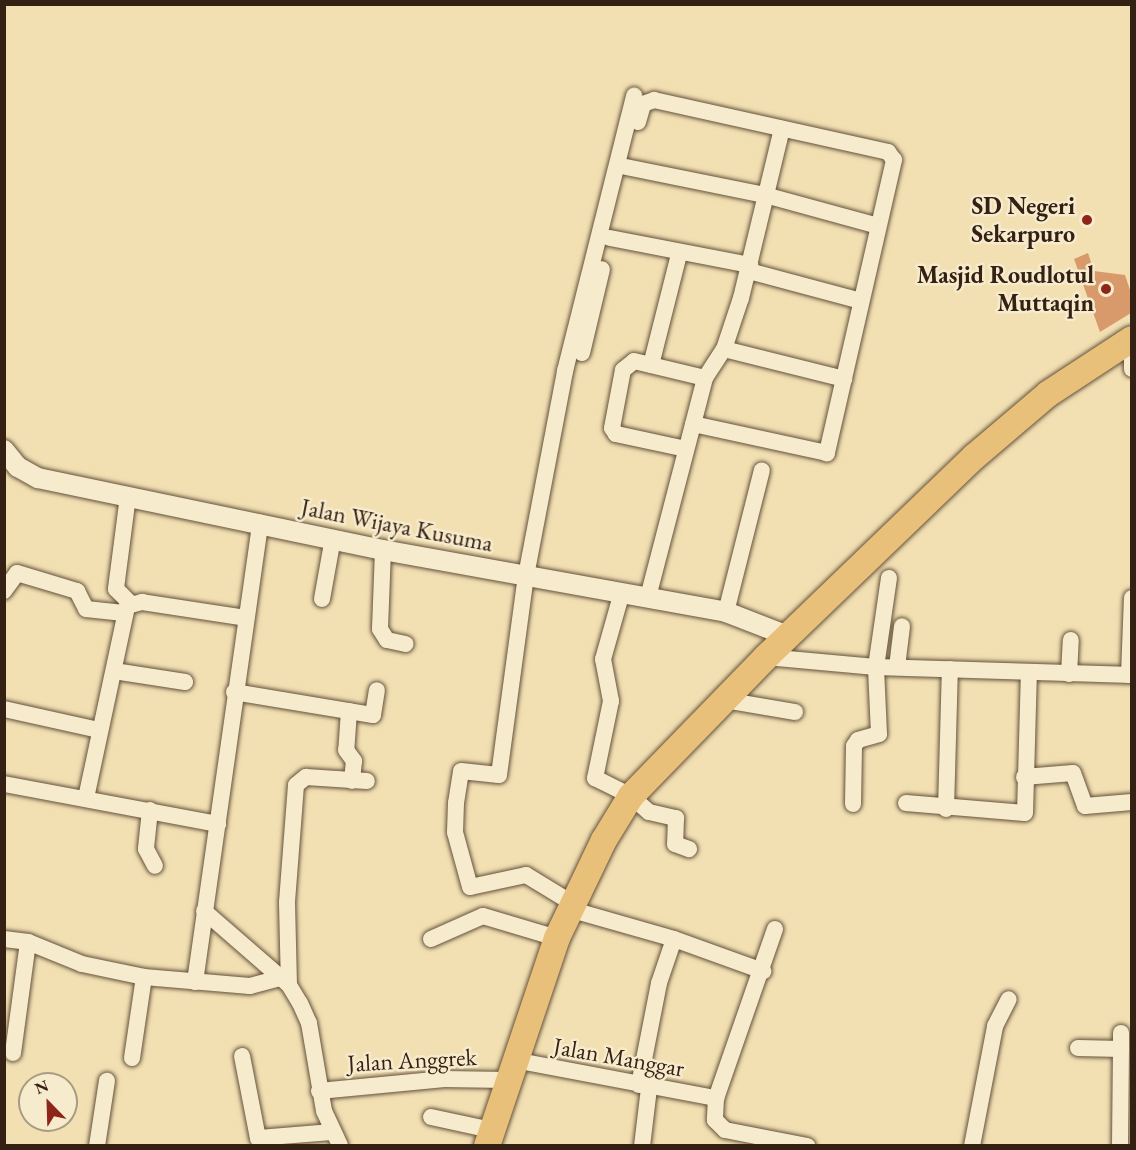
<!DOCTYPE html>
<html>
<head>
<meta charset="utf-8">
<style>
	body { margin:0 }
	#map { position:relative; width:1136px; height:1150px; overflow:hidden; background:#f2e0b3; font-family:"EB Garamond",serif }
	div>[style] { position:absolute }
	.building>* { inset:0; background:#d8996b }
	.roads { filter:drop-shadow(0 0 2px #64513b) drop-shadow(0 0 2px #64513b) }
	.minor>* { height:16px; margin:-8px; padding:0 8px; transform-origin:8px; border-radius:8px; background:#f7ebce }
	.tertiary>* { height:20px; margin:-10px; padding:0 10px; transform-origin:10px; border-radius:10px; background:#f7ebce }
	.primary>* { height:26px; margin:-13px; padding:0 13px; transform-origin:13px; border-radius:13px; background:#e9c07a }
	.dots>* { width:16px; height:16px; translate:-50% -50%; box-sizing:border-box; border:3px solid #f7ebce; border-radius:50% }
	span { translate:-50% -50%; white-space:nowrap; text-align:center; line-height:1.15; -webkit-text-stroke:5px #f7ebce; paint-order:stroke }
	.poi-label { font-size:24px; color:#352113; font-weight:700 }
	.right { translate:-100% -50%; text-align:right }
	.street-label { font-size:24px; color:#352113 }
	.frame { position:absolute; inset:0; border:6px solid #352113; pointer-events:none }
	.north { position:absolute; left:18px; top:1072px; width:60px; height:60px; box-sizing:border-box; background:#f7ebce; border:2px solid #a99a83; border-radius:50%; rotate:337deg; font-size:16px; font-weight:700; line-height:24px; text-align:center; color:#352113 }
	.north::after { content:''; display:block; margin:auto; width:21px; height:27px; background:#8f2418; clip-path:polygon(50% 0,100% 100%,50% 72%,0 100%) }
</style>
</head>
<body>
<div id="map">
	<div class="building">
		<i style="clip-path:polygon(1088px 253px,1094px 271px,1125px 275px,1131px 293px,1131px 313px,1100px 332px,1074px 259px)"></i>
	</div>
	<div class="roads">
		<div class="minor">
			<i style="left:638px;top:122px;width:19px;rotate:-74deg"></i>
			<i style="left:643px;top:104px;width:12px;rotate:-20deg"></i>
			<i style="left:654px;top:100px;width:240px;rotate:12.5deg"></i>
			<i style="left:888px;top:152px;width:10px;rotate:53deg"></i>
			<i style="left:894px;top:160px;width:301px;rotate:102.9deg"></i>
			<i style="left:827px;top:453px;width:137px;rotate:-167.8deg"></i>
			<i style="left:626px;top:167px;width:142px;rotate:11.4deg"></i>
			<i style="left:765px;top:195px;width:117px;rotate:15.3deg"></i>
			<i style="left:610px;top:238px;width:143px;rotate:10.9deg"></i>
			<i style="left:749px;top:271px;width:116px;rotate:15deg"></i>
			<i style="left:1132px;top:345px;width:24px;rotate:90deg"></i>
			<i style="left:724px;top:349px;width:124px;rotate:14deg"></i>
			<i style="left:582px;top:353px;width:86px;rotate:-76.6deg"></i>
			<i style="left:651px;top:365px;width:114px;rotate:-75.8deg"></i>
			<i style="left:686px;top:449px;width:72px;rotate:-167.9deg"></i>
			<i style="left:616px;top:434px;width:7px;rotate:-124deg"></i>
			<i style="left:612px;top:428px;width:59px;rotate:-79.3deg"></i>
			<i style="left:623px;top:370px;width:14px;rotate:-39deg"></i>
			<i style="left:634px;top:361px;width:73px;rotate:13.5deg"></i>
			<i style="left:128px;top:496px;width:94px;rotate:97.4deg"></i>
			<i style="left:116px;top:589px;width:20px;rotate:45deg"></i>
			<i style="left:383px;top:550px;width:79px;rotate:92.2deg"></i>
			<i style="left:380px;top:629px;width:13px;rotate:58deg"></i>
			<i style="left:387px;top:640px;width:19px;rotate:12deg"></i>
			<i style="left:4px;top:591px;width:22px;rotate:-54deg"></i>
			<i style="left:17px;top:573px;width:63px;rotate:16.7deg"></i>
			<i style="left:77px;top:591px;width:20px;rotate:63deg"></i>
			<i style="left:86px;top:609px;width:38px;rotate:6deg"></i>
			<i style="left:622px;top:592px;width:70px;rotate:105.8deg"></i>
			<i style="left:603px;top:659px;width:43px;rotate:79.2deg"></i>
			<i style="left:611px;top:701px;width:79px;rotate:101.7deg"></i>
			<i style="left:595px;top:778px;width:40px;rotate:26.6deg"></i>
			<i style="left:631px;top:796px;width:24px;rotate:42deg"></i>
			<i style="left:649px;top:812px;width:28px;rotate:13deg"></i>
			<i style="left:676px;top:818px;width:26px;rotate:92deg"></i>
			<i style="left:675px;top:844px;width:15px;rotate:20deg"></i>
			<i style="left:648px;top:597px;width:226px;rotate:-75.4deg"></i>
			<i style="left:705px;top:378px;width:35px;rotate:-57deg"></i>
			<i style="left:724px;top:349px;width:54px;rotate:-71.6deg"></i>
			<i style="left:741px;top:298px;width:174px;rotate:-76.4deg"></i>
			<i style="left:322px;top:599px;width:62px;rotate:-79.8deg"></i>
			<i style="left:726px;top:612px;width:146px;rotate:-75.8deg"></i>
			<i style="left:766px;top:657px;width:110px;rotate:5.2deg"></i>
			<i style="left:876px;top:667px;width:256px;rotate:1.8deg"></i>
			<i style="left:897px;top:667px;width:41px;rotate:-83deg"></i>
			<i style="left:114px;top:671px;width:72px;rotate:8.8deg"></i>
			<i style="left:1069px;top:674px;width:34px;rotate:-87deg"></i>
			<i style="left:1129px;top:675px;width:77px;rotate:-87.8deg"></i>
			<i style="left:234px;top:692px;width:141px;rotate:9.4deg"></i>
			<i style="left:373px;top:715px;width:25px;rotate:-81deg"></i>
			<i style="left:724px;top:700px;width:72px;rotate:9.6deg"></i>
			<i style="left:4px;top:709px;width:97px;rotate:12.5deg"></i>
			<i style="left:349px;top:711px;width:39px;rotate:94deg"></i>
			<i style="left:346px;top:750px;width:14px;rotate:54deg"></i>
			<i style="left:354px;top:761px;width:20px;rotate:96deg"></i>
			<i style="left:1024px;top:777px;width:49px;rotate:-4.7deg"></i>
			<i style="left:1073px;top:773px;width:35px;rotate:70deg"></i>
			<i style="left:1085px;top:806px;width:47px;rotate:-4.9deg"></i>
			<i style="left:4px;top:784px;width:218px;rotate:10.6deg"></i>
			<i style="left:86px;top:798px;width:196px;rotate:-77.9deg"></i>
			<i style="left:127px;top:606px;width:16px;rotate:-15deg"></i>
			<i style="left:142px;top:602px;width:105px;rotate:8.7deg"></i>
			<i style="left:906px;top:803px;width:119px;rotate:4.8deg"></i>
			<i style="left:1025px;top:813px;width:141px;rotate:-88.4deg"></i>
			<i style="left:853px;top:804px;width:58px;rotate:-89deg"></i>
			<i style="left:854px;top:746px;width:7px;rotate:-56deg"></i>
			<i style="left:858px;top:740px;width:22px;rotate:-16deg"></i>
			<i style="left:879px;top:734px;width:67px;rotate:-92.6deg"></i>
			<i style="left:876px;top:667px;width:90px;rotate:-81.7deg"></i>
			<i style="left:946px;top:809px;width:140px;rotate:-88.4deg"></i>
			<i style="left:150px;top:810px;width:39px;rotate:96deg"></i>
			<i style="left:146px;top:849px;width:19px;rotate:62deg"></i>
			<i style="left:572px;top:903px;width:54px;rotate:-148.7deg"></i>
			<i style="left:526px;top:875px;width:57px;rotate:167.9deg"></i>
			<i style="left:470px;top:887px;width:57px;rotate:-105.3deg"></i>
			<i style="left:455px;top:832px;width:29px;rotate:-88deg"></i>
			<i style="left:456px;top:803px;width:32px;rotate:-81deg"></i>
			<i style="left:461px;top:771px;width:38px;rotate:6deg"></i>
			<i style="left:499px;top:775px;width:201px;rotate:-82.3deg"></i>
			<i style="left:526px;top:576px;width:209px;rotate:-79.2deg"></i>
			<i style="left:565px;top:371px;width:284px;rotate:-75.9deg"></i>
			<i style="left:569px;top:909px;width:109px;rotate:15.9deg"></i>
			<i style="left:674px;top:939px;width:95px;rotate:19.8deg"></i>
			<i style="left:204px;top:911px;width:113px;rotate:41deg"></i>
			<i style="left:289px;top:985px;width:21px;rotate:59deg"></i>
			<i style="left:300px;top:1003px;width:22px;rotate:66deg"></i>
			<i style="left:309px;top:1023px;width:89px;rotate:80.3deg"></i>
			<i style="left:324px;top:1111px;width:38px;rotate:65deg"></i>
			<i style="left:775px;top:929px;width:179px;rotate:109.2deg"></i>
			<i style="left:716px;top:1098px;width:22px;rotate:93deg"></i>
			<i style="left:715px;top:1120px;width:14px;rotate:45deg"></i>
			<i style="left:725px;top:1130px;width:84px;rotate:11deg"></i>
			<i style="left:4px;top:939px;width:24px;rotate:7deg"></i>
			<i style="left:28px;top:942px;width:58px;rotate:22.2deg"></i>
			<i style="left:82px;top:964px;width:63px;rotate:11.8deg"></i>
			<i style="left:144px;top:977px;width:106px;rotate:4.9deg"></i>
			<i style="left:250px;top:986px;width:31px;rotate:-15deg"></i>
			<i style="left:431px;top:939px;width:57px;rotate:-23.9deg"></i>
			<i style="left:483px;top:916px;width:77px;rotate:16.6deg"></i>
			<i style="left:195px;top:982px;width:464px;rotate:-81.9deg"></i>
			<i style="left:289px;top:985px;width:83px;rotate:-91.4deg"></i>
			<i style="left:287px;top:902px;width:117px;rotate:-85.6deg"></i>
			<i style="left:296px;top:785px;width:13px;rotate:-39deg"></i>
			<i style="left:306px;top:777px;width:61px;rotate:3.8deg"></i>
			<i style="left:1078px;top:1048px;width:43px;rotate:1.3deg"></i>
			<i style="left:1121px;top:1049px;width:97px;rotate:90.6deg"></i>
			<i style="left:1121px;top:1049px;width:16px;rotate:-90deg"></i>
			<i style="left:13px;top:1053px;width:112px;rotate:-82.3deg"></i>
			<i style="left:242px;top:1056px;width:84px;rotate:79deg"></i>
			<i style="left:258px;top:1138px;width:75px;rotate:-4.6deg"></i>
			<i style="left:132px;top:1058px;width:82px;rotate:-81.6deg"></i>
			<i style="left:514px;top:1060px;width:206px;rotate:10.7deg"></i>
			<i style="left:639px;top:1085px;width:104px;rotate:-78.9deg"></i>
			<i style="left:659px;top:983px;width:46px;rotate:-71.2deg"></i>
			<i style="left:319px;top:1091px;width:126px;rotate:-5.5deg"></i>
			<i style="left:444px;top:1079px;width:63px;rotate:0.9deg"></i>
			<i style="left:431px;top:1117px;width:61px;rotate:12.2deg"></i>
			<i style="left:97px;top:1146px;width:66px;rotate:-81.3deg"></i>
			<i style="left:642px;top:1146px;width:58px;rotate:-83.1deg"></i>
			<i style="left:972px;top:1146px;width:122px;rotate:-79.1deg"></i>
			<i style="left:995px;top:1026px;width:30px;rotate:-63deg"></i>
		</div>
		<div class="tertiary">
			<i style="left:4px;top:450px;width:22px;rotate:51deg"></i>
			<i style="left:18px;top:467px;width:23px;rotate:29deg"></i>
			<i style="left:38px;top:478px;width:352px;rotate:11.8deg"></i>
			<i style="left:383px;top:550px;width:349px;rotate:10.2deg"></i>
			<i style="left:726px;top:612px;width:66px;rotate:21.2deg"></i>
		</div>
		<div class="primary">
			<i style="left:487px;top:1146px;width:219px;rotate:-71.4deg"></i>
			<i style="left:557px;top:938px;width:109px;rotate:-64.4deg"></i>
			<i style="left:604px;top:840px;width:52px;rotate:-58.5deg"></i>
			<i style="left:631px;top:796px;width:194px;rotate:-45.8deg"></i>
			<i style="left:766px;top:657px;width:289px;rotate:-43.9deg"></i>
			<i style="left:974px;top:457px;width:97px;rotate:-40.4deg"></i>
			<i style="left:1048px;top:394px;width:100px;rotate:-33.2deg"></i>
		</div>
	</div>
	<div class="dots">
		<i style="left:1087px;top:220px;background:#8f2418"></i>
		<i style="left:1106px;top:289px;background:#8f2418"></i>
	</div>
	<div class="poi-label">
		<span class="right" style="left:1075px;top:220px">SD Negeri<br>Sekarpuro</span>
		<span class="right" style="left:1094px;top:289px">Masjid Roudlotul<br>Muttaqin</span>
	</div>
	<div class="street-label">
		<span style="left:397px;top:525px;rotate:11deg">Jalan Wijaya Kusuma</span>
		<span style="left:619px;top:1057px;rotate:10deg">Jalan Manggar</span>
		<span style="left:412px;top:1060px;rotate:-3deg">Jalan Anggrek</span>
	</div>
	<div class="frame"></div>
	<div class="north">N</div>
</div>
</body>
</html>
